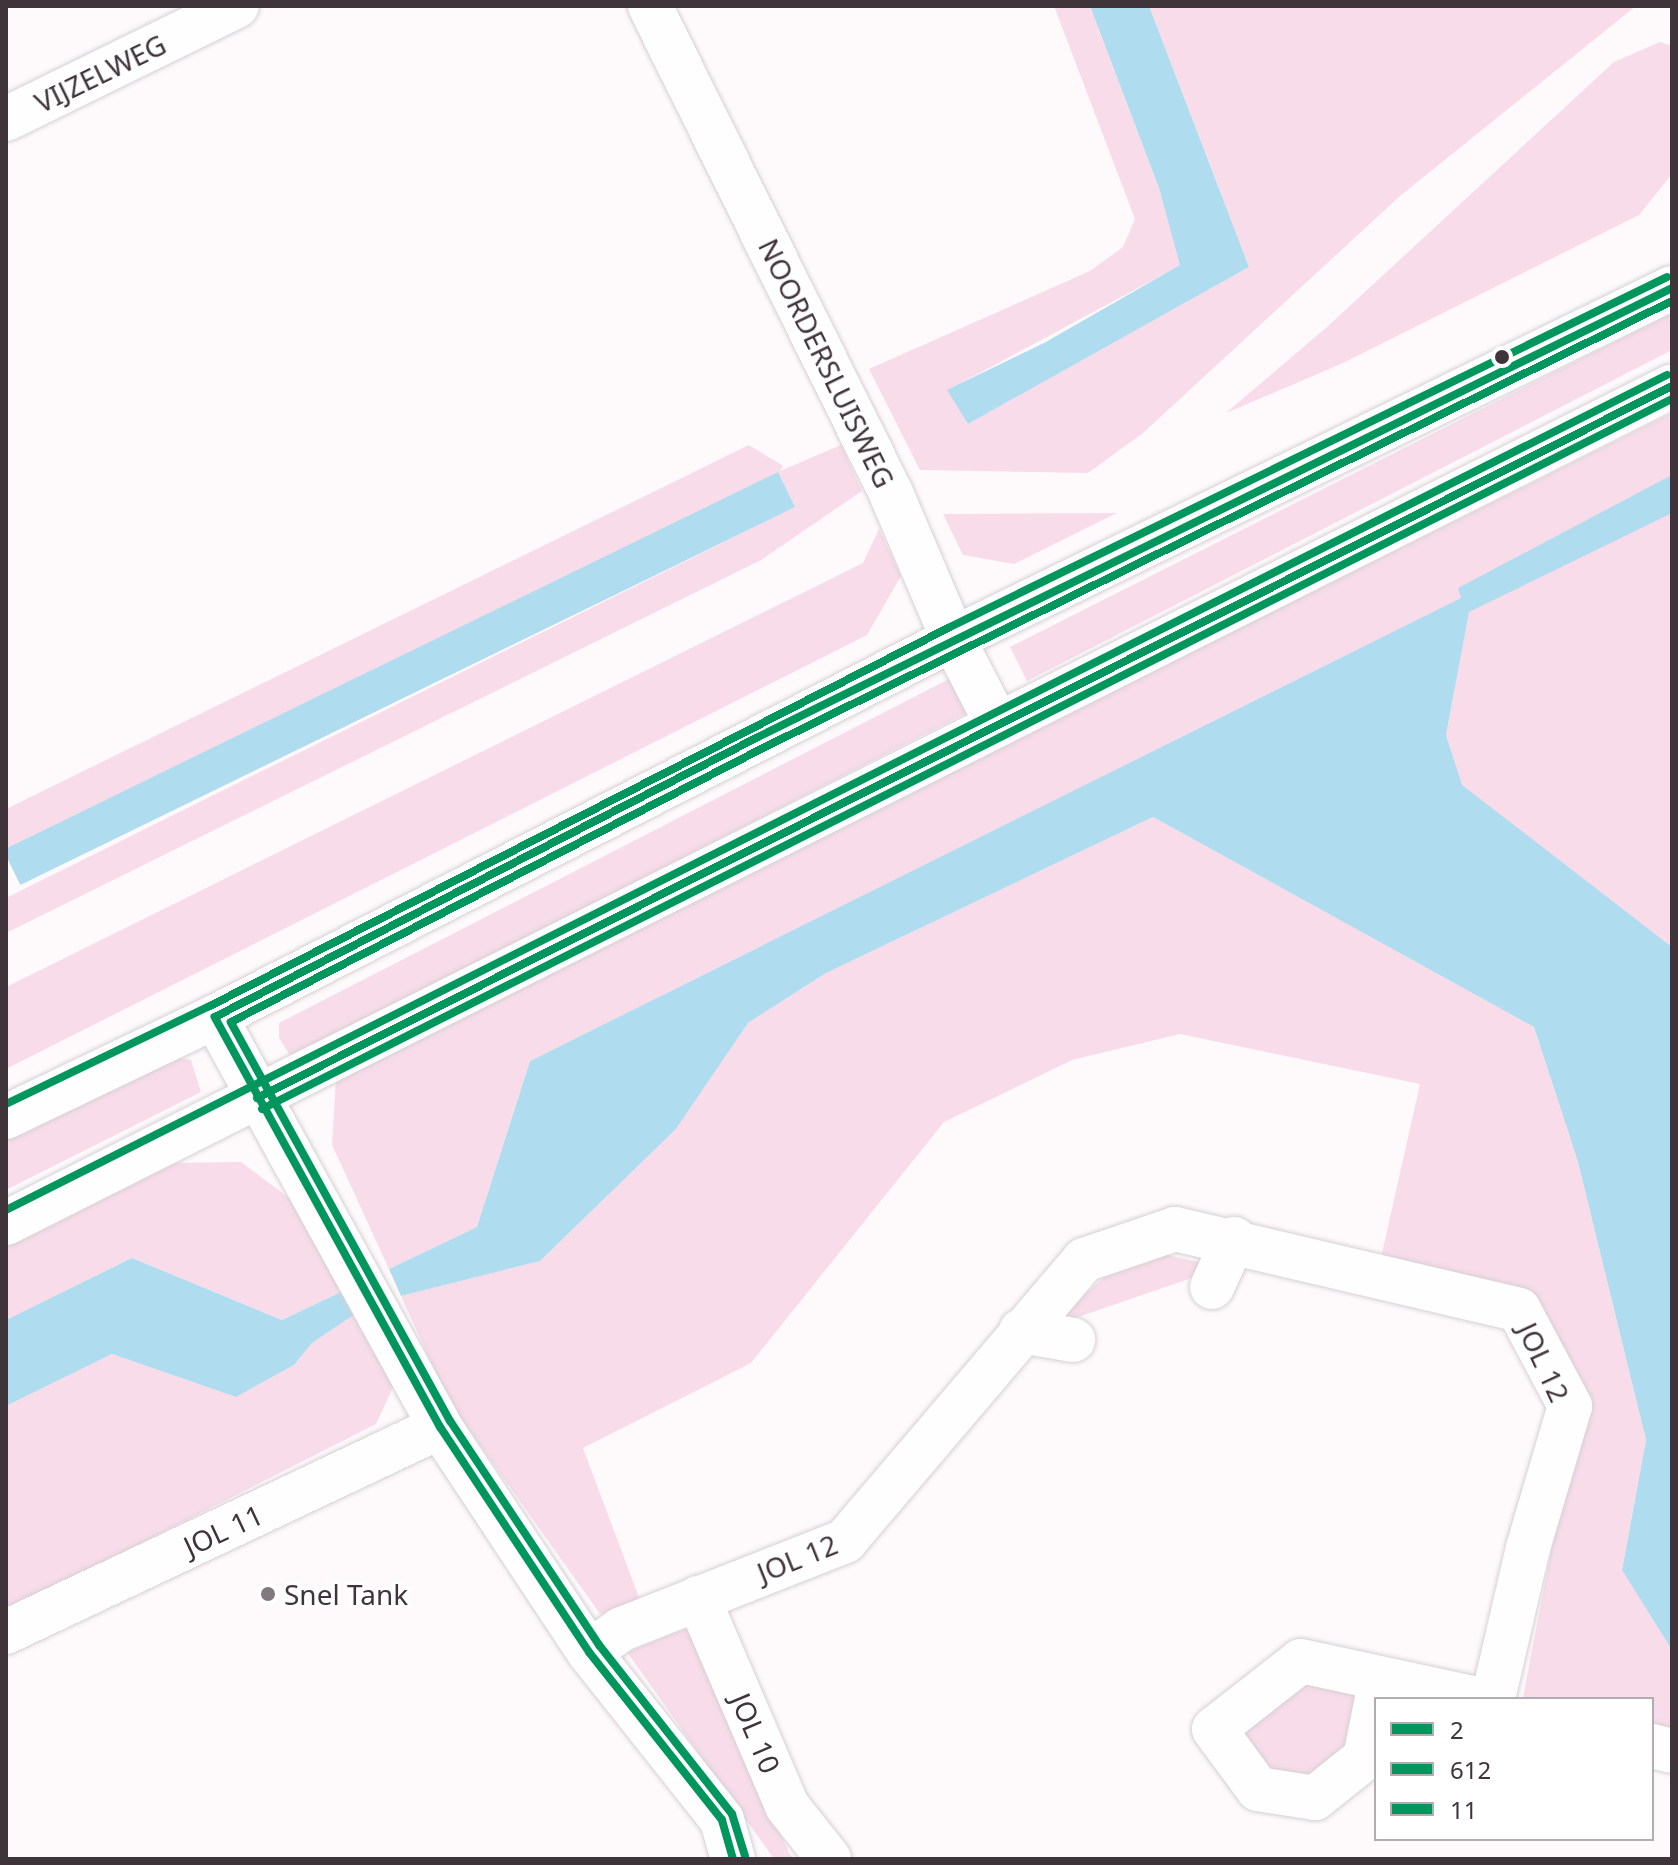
<!DOCTYPE html>
<html>
<head>
<meta charset="utf-8">
<style>
	body { margin:0 }
	#map { position:relative; width:1678px; height:1865px; overflow:hidden; background:#fefafc; font-family:"Noto Sans",sans-serif }
	div>[style] { position:absolute }
	.green>* { inset:0; background:#f8dcea }
	.water>* { inset:0; background:#b0dcef; transform-origin:0 0 }
	.roads { filter:drop-shadow(0 0 2px #d6d0d3) drop-shadow(0 0 2px #d6d0d3) }
	.minor>* { height:44px; margin:-22px; padding:0 22px; transform-origin:22px; border-radius:22px; background:#fffeff }
	.tertiary>* { height:44px; margin:-22px; padding:0 22px; transform-origin:22px; border-radius:22px; background:#fffeff }
	.secondary>* { height:44px; margin:-22px; padding:0 22px; transform-origin:22px; border-radius:22px; background:#fffeff }
	.bus-1>* { height:8px; margin:-4px; padding:0 4px; transform-origin:4px; border-radius:4px; background:#00965e }
	.bus-2>* { height:8px; margin:-4px; padding:0 4px; transform-origin:4px; border-radius:4px; background:#00965e }
	.bus-3>* { height:8px; margin:-4px; padding:0 4px; transform-origin:4px; border-radius:4px; background:#00965e }
	.dots>* { width:22px; height:22px; translate:-50% -50%; box-sizing:border-box; border:4px solid #fff; border-radius:50% }
	span { translate:-50% -50%; white-space:nowrap; text-align:center; line-height:1.15; -webkit-text-stroke:6px #fff; paint-order:stroke }
	.street-label { font-size:28px; color:#3f343a }
	.poi-label { font-size:28px; color:#3f343a }
	.left { translate:0 -50%; text-align:left }
	.frame { position:absolute; inset:0; border:8px solid #3f343a; pointer-events:none }
	.legend { position:absolute; left:1374px; top:1697px; width:280px; height:144px; box-sizing:border-box; background:#fff; border:2px solid #b2aeb0; margin:0; padding:10px 14px; list-style:none; font-size:24px; color:#3f343a }
	.legend li { display:flex; align-items:center; gap:16px; height:40px }
	.legend b { width:40px; border:2px solid #b2aeb0 }
</style>
</head>
<body>
<div id="map">
	<div class="green">
		<i style="clip-path:polygon(1054px 6px,1090px 6px,1159px 188px,1181px 265px,948px 390px,968px 424px,1249px 267px,1149px 6px,1636px 6px,1400px 196px,1143px 433px,1088px 473px,920px 470px,869px 369px,1090px 271px,1123px 247px,1135px 219px)"></i>
		<i style="clip-path:polygon(1660px 42px,1672px 46px,1672px 174px,1639px 215px,1341px 364px,1226px 413px,1327px 327px,1614px 62px)"></i>
		<i style="clip-path:polygon(1672px 313px,1672px 350px,1027px 681px,1010px 647px)"></i>
		<i style="clip-path:polygon(1672px 413px,1672px 947px,1461px 785px,1446px 735px,1472px 593px,530px 1061px,477px 1227px,389px 1269px,332px 1145px,336px 1078px)"></i>
		<i style="clip-path:polygon(749px 445px,783px 466px,780px 471px,841px 445px,862px 491px,761px 560px,6px 933px,6px 898px,795px 507px,778px 472px,6px 856px,6px 809px)"></i>
		<i style="clip-path:polygon(1117px 513px,1014px 564px,963px 555px,943px 514px)"></i>
		<i style="clip-path:polygon(879px 529px,901px 576px,867px 635px,6px 1069px,6px 987px,863px 563px)"></i>
		<i style="clip-path:polygon(951px 678px,968px 712px,351px 1027px,290px 1055px,279px 1038px,279px 1023px)"></i>
		<i style="clip-path:polygon(1153px 817px,1534px 1027px,1578px 1162px,1646px 1440px,1622px 1569px,1672px 1650px,1672px 1734px,1652px 1729px,1652px 1699px,1523px 1697px,1579px 1407px,1530px 1298px,1380px 1262px,1420px 1084px,1180px 1034px,1072px 1060px,944px 1122px,751px 1363px,583px 1448px,640px 1600px,600px 1614px,448px 1400px,401px 1296px,540px 1261px,676px 1129px,748px 1023px,826px 973px)"></i>
		<i style="clip-path:polygon(168px 1056px,191px 1060px,201px 1092px,6px 1190px,6px 1140px)"></i>
		<i style="clip-path:polygon(241px 1162px,296px 1203px,343px 1291px,282px 1320px,132px 1258px,6px 1320px,6px 1242px,166px 1163px)"></i>
		<i style="clip-path:polygon(1167px 1255px,1212px 1265px,1186px 1280px,1043px 1329px,1105px 1277px)"></i>
		<i style="clip-path:polygon(355px 1314px,394px 1385px,376px 1424px,6px 1612px,6px 1406px,112px 1354px,236px 1397px,294px 1365px,312px 1343px)"></i>
		<i style="clip-path:polygon(690px 1627px,789px 1853px,794px 1859px,774px 1859px,627px 1652px)"></i>
		<i style="clip-path:polygon(1293px 1674px,1361px 1691px,1351px 1756px,1318px 1779px,1253px 1769px,1229px 1721px)"></i>
	</div>
	<div class="water">
		<i style="clip-path:polygon(1090px 6px,1149px 6px,1249px 267px,968px 424px,947px 390px,1044px 343px,1180px 265px,1159px 188px)"></i>
		<i style="left:778px;top:472px;width:39px;height:862px;rotate:64deg"></i>
		<i style="clip-path:polygon(1672px 475px,1672px 513px,1469px 612px,1446px 735px,1462px 785px,1672px 947px,1672px 1650px,1622px 1570px,1646px 1440px,1578px 1162px,1534px 1027px,1153px 817px,826px 973px,748px 1023px,676px 1129px,540px 1261px,401px 1296px,389px 1269px,477px 1227px,530px 1061px,1461px 598px,1458px 588px)"></i>
		<i style="clip-path:polygon(132px 1258px,282px 1320px,343px 1291px,355px 1314px,312px 1343px,294px 1365px,236px 1397px,112px 1354px,6px 1406px,6px 1320px)"></i>
	</div>
	<div class="roads">
		<div class="minor">
			<i style="left:650px;top:6px;width:541px;rotate:63.67deg"></i>
			<i style="left:890px;top:491px;width:161px;rotate:66.9deg"></i>
			<i style="left:953px;top:639px;width:96px;rotate:62.6deg"></i>
			<i style="left:6px;top:119px;width:257px;rotate:-26.1deg"></i>
			<i style="left:1212px;top:1287px;width:53px;rotate:-65.4deg"></i>
			<i style="left:1021px;top:1331px;width:53px;rotate:9.8deg"></i>
			<i style="left:698px;top:1598px;width:226px;rotate:66.8deg"></i>
			<i style="left:787px;top:1806px;width:68px;rotate:51.6deg"></i>
			<i style="left:6px;top:1632px;width:480px;rotate:-25.3deg"></i>
			<i style="left:589px;top:1652px;width:40px;rotate:-34.9deg"></i>
			<i style="left:622px;top:1629px;width:240px;rotate:-21.5deg"></i>
			<i style="left:845px;top:1541px;width:369px;rotate:-49.6deg"></i>
			<i style="left:1084px;top:1260px;width:96px;rotate:-18.8deg"></i>
			<i style="left:1175px;top:1229px;width:353px;rotate:13.2deg"></i>
			<i style="left:1519px;top:1310px;width:109px;rotate:62deg"></i>
			<i style="left:1570px;top:1406px;width:148px;rotate:106.5deg"></i>
			<i style="left:1528px;top:1548px;width:155px;rotate:103.1deg"></i>
			<i style="left:1376px;top:1703px;width:56px;rotate:101.3deg"></i>
			<i style="left:1365px;top:1758px;width:64px;rotate:141.3deg"></i>
			<i style="left:1315px;top:1798px;width:58px;rotate:-171deg"></i>
			<i style="left:1258px;top:1789px;width:74px;rotate:-126.3deg"></i>
			<i style="left:1214px;top:1729px;width:110px;rotate:-38deg"></i>
			<i style="left:1301px;top:1661px;width:180px;rotate:12.2deg"></i>
			<i style="left:1652px;top:1746px;width:21px;rotate:14deg"></i>
		</div>
		<div class="tertiary">
			<i style="left:215px;top:1017px;width:468px;rotate:61.2deg"></i>
			<i style="left:440px;top:1427px;width:270px;rotate:56.5deg"></i>
			<i style="left:589px;top:1652px;width:214px;rotate:51.6deg"></i>
			<i style="left:722px;top:1820px;width:41px;rotate:74.2deg"></i>
		</div>
		<div class="secondary">
			<i style="left:6px;top:1117px;width:232px;rotate:-25.6deg"></i>
			<i style="left:215px;top:1017px;width:829px;rotate:-27.12deg"></i>
			<i style="left:953px;top:639px;width:800px;rotate:-26.02deg"></i>
			<i style="left:6px;top:1223px;width:1864px;rotate:-26.67deg"></i>
		</div>
	</div>
	<div class="bus-1">
		<i style="left:257px;top:1098px;width:1584px;rotate:-26.71deg"></i>
		<i style="left:733px;top:1859px;width:41px;rotate:-105.8deg"></i>
		<i style="left:722px;top:1820px;width:214px;rotate:-128.4deg"></i>
		<i style="left:589px;top:1652px;width:270px;rotate:-123.5deg"></i>
		<i style="left:440px;top:1427px;width:468px;rotate:-118.8deg"></i>
		<i style="left:215px;top:1017px;width:609px;rotate:-27.28deg"></i>
		<i style="left:756px;top:738px;width:1021px;rotate:-26.16deg"></i>
	</div>
	<div class="bus-2">
		<i style="left:262px;top:1109px;width:1579px;rotate:-26.73deg"></i>
		<i style="left:745px;top:1856px;width:44px;rotate:-107.2deg"></i>
		<i style="left:732px;top:1814px;width:215px;rotate:-128.2deg"></i>
		<i style="left:599px;top:1645px;width:269px;rotate:-123.6deg"></i>
		<i style="left:450px;top:1421px;width:455px;rotate:-118.8deg"></i>
		<i style="left:231px;top:1022px;width:596px;rotate:-27.25deg"></i>
		<i style="left:761px;top:749px;width:1015px;rotate:-26.19deg"></i>
	</div>
	<div class="bus-3">
		<i style="left:6px;top:1104px;width:226px;rotate:-25.7deg"></i>
		<i style="left:210px;top:1006px;width:829px;rotate:-27.12deg"></i>
		<i style="left:948px;top:628px;width:800px;rotate:-26.02deg"></i>
		<i style="left:6px;top:1210px;width:1859px;rotate:-26.69deg"></i>
	</div>
	<div class="dots">
		<i style="left:1502px;top:357px;background:#3f343a"></i>
		<i style="left:268px;top:1594px;background:#82797e"></i>
	</div>
	<div class="street-label">
		<span style="left:100px;top:73px;rotate:-26deg">VIJZELWEG</span>
		<span style="left:827px;top:363px;rotate:64deg">NOORDERSLUISWEG</span>
		<span style="left:1544px;top:1362px;rotate:65deg">JOL 12</span>
		<span style="left:223px;top:1530px;rotate:-25deg">JOL 11</span>
		<span style="left:797px;top:1558px;rotate:-22deg">JOL 12</span>
		<span style="left:756px;top:1733px;rotate:67deg">JOL 10</span>
	</div>
	<div class="poi-label">
		<span class="left" style="left:284px;top:1594px">Snel Tank</span>
	</div>
	<div class="frame"></div>
	<ul class="legend">
	<li><b style="height:10px;background:#00965e"></b>2</li>
	<li><b style="height:10px;background:#00965e"></b>612</li>
	<li><b style="height:10px;background:#00965e"></b>11</li>
	</ul>
</div>
</body>
</html>
